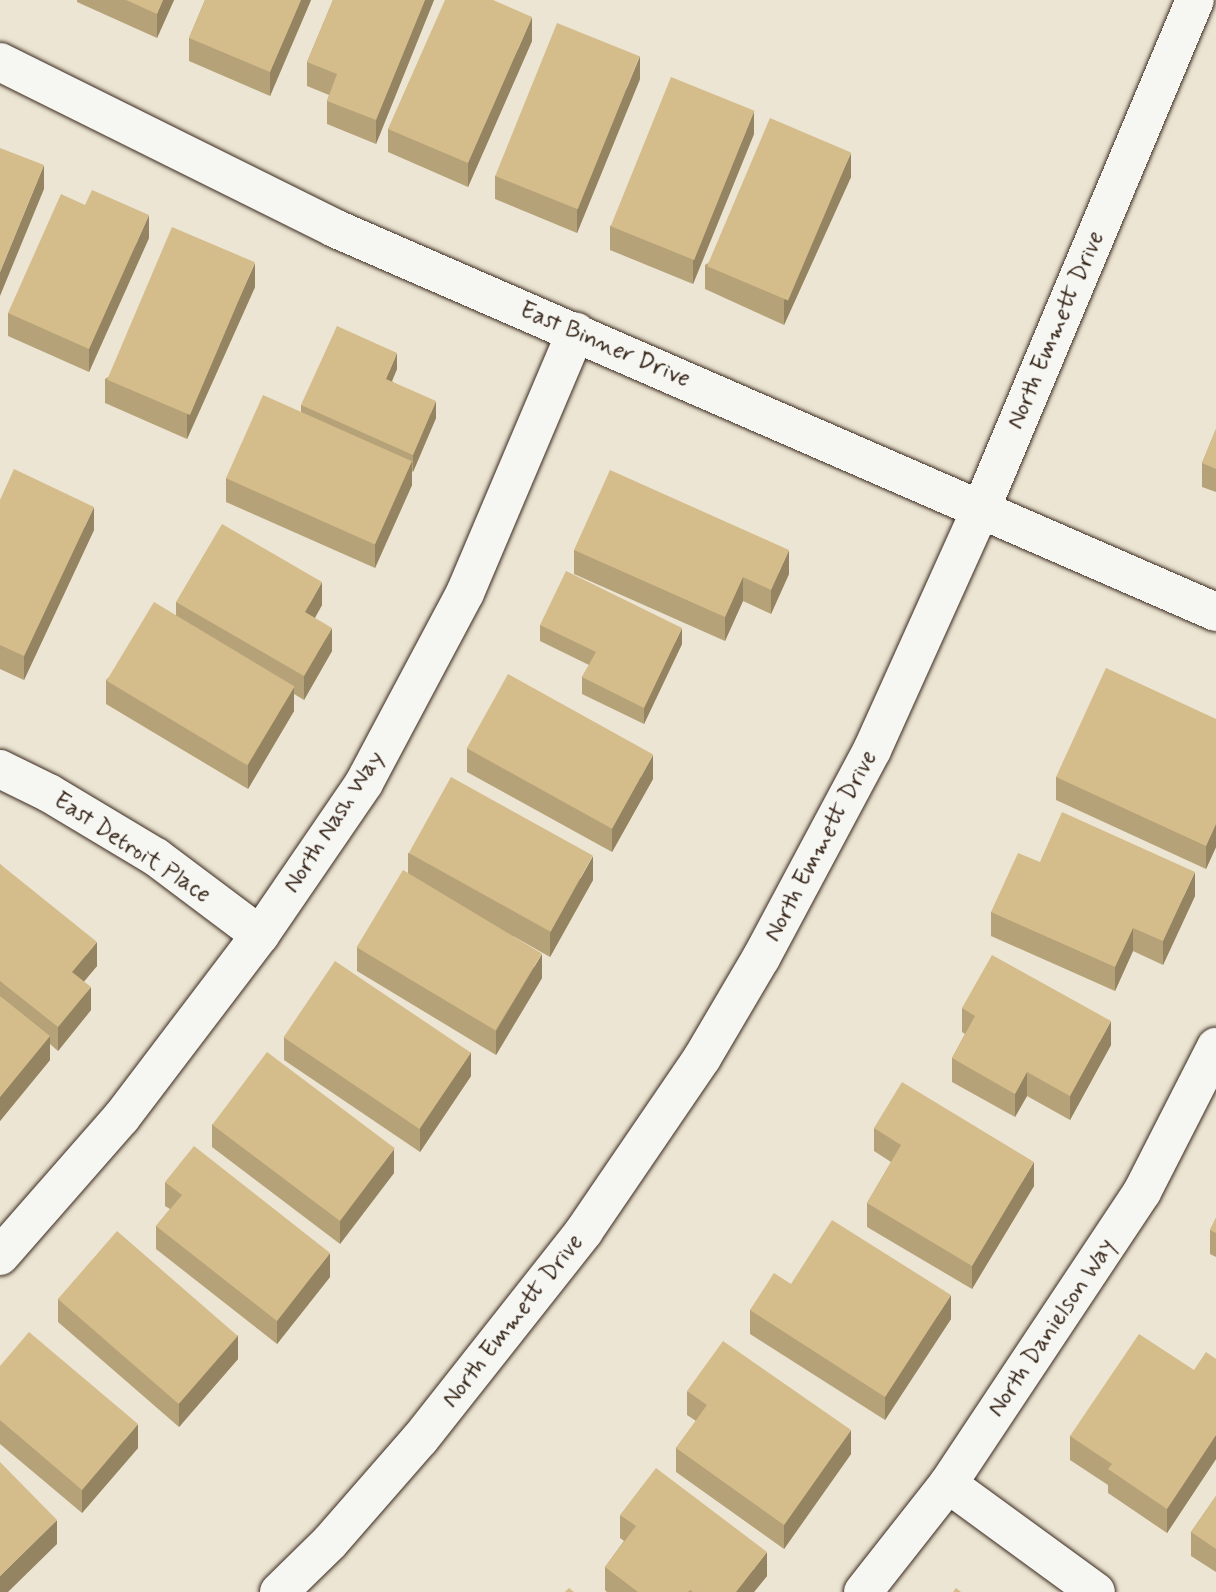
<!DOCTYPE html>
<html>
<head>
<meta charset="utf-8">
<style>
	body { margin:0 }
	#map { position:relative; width:1216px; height:1592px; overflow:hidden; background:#ece5d3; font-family:Mynerve,sans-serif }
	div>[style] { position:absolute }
	.roads { filter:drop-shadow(0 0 2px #3b2a1e) drop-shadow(0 0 2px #3b2a1e) }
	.minor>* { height:38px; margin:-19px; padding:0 19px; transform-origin:19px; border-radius:19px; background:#f6f6f2 }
	.wall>* { inset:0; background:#b6a278 }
	.shaded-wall>* { inset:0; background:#948461 }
	.building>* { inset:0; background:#d4bc8b; transform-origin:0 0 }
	span { translate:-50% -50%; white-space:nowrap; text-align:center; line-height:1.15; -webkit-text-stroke:6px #f6f6f2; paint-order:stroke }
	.street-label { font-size:24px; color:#3b2a1e }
</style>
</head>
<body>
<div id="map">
	<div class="roads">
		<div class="minor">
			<i style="left:0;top:62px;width:373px;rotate:26.4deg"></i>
			<i style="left:334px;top:228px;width:962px;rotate:23.53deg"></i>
			<i style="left:0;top:769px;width:55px;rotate:26.1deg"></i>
			<i style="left:49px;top:793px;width:125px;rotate:30.9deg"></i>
			<i style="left:156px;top:857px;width:130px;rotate:36.9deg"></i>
			<i style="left:0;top:1256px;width:184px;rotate:-48.8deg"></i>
			<i style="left:121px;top:1118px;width:230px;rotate:-52.8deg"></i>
			<i style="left:260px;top:935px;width:184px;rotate:-55.6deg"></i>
			<i style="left:364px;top:783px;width:215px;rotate:-62deg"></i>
			<i style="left:465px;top:593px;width:284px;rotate:-67deg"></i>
			<i style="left:948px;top:1484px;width:183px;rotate:36.1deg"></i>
			<i style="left:279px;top:1592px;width:71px;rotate:-44.4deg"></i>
			<i style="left:330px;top:1542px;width:137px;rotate:-48.9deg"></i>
			<i style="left:420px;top:1439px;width:265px;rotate:-51.7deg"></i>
			<i style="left:584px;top:1231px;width:209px;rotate:-55.7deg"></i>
			<i style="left:702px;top:1058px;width:116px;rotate:-59.5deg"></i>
			<i style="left:761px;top:958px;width:236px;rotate:-61.9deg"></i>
			<i style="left:872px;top:750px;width:265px;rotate:-65.7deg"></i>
			<i style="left:981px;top:509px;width:552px;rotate:-67.2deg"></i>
			<i style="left:863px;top:1592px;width:137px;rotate:-51.8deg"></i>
			<i style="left:948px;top:1484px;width:351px;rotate:-56.4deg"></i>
			<i style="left:1142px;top:1192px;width:163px;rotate:-63deg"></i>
		</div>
	</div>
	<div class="wall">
		<i style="clip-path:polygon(77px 0,174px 0,157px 38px,77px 2px)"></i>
		<i style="clip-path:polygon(205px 0,311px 0,270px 96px,189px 61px,189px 38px)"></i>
		<i style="clip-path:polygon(333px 0,434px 0,376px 144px,327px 124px,327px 101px,329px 95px,307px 86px,307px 62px)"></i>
		<i style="clip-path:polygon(532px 41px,468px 187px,388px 152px,388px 129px)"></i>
		<i style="clip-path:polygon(640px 79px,577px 233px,495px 199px,495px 176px)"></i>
		<i style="clip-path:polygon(754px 134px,693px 284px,610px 250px,610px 226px)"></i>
		<i style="clip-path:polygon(851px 177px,784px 325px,705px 289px,705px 265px)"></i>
		<i style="clip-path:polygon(149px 238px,89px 372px,8px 336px,8px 313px)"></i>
		<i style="clip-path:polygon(255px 287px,187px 439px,105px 403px,105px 379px)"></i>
		<i style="clip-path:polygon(397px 369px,392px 381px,436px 418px,413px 472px,412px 471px,412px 485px,375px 568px,226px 502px,226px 478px,301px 412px,301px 405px)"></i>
		<i style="clip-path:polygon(1216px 429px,1216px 492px,1202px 487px,1202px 463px)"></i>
		<i style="clip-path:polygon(0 500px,94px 530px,24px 680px,0 669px)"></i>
		<i style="clip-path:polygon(574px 550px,789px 574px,771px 614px,743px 601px,725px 641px,574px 574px)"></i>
		<i style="clip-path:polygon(176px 602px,322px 605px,315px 618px,332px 651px,304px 700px,294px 694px,294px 711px,248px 789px,106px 704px,106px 680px,176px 616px)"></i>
		<i style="clip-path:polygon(540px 625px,682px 644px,644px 724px,582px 694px,582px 677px,589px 665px,540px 641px)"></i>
		<i style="clip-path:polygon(1216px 719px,1216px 847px,1206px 869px,1056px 800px,1056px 777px)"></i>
		<i style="clip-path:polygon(467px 748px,653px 779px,612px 852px,467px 772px)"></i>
		<i style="clip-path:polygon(408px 853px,593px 880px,550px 957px,513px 936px,542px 978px,496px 1055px,357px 971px,357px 947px,408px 873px)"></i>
		<i style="clip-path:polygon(0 864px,97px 966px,84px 981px,91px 1010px,58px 1051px,50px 1044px,50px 1060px,0 1121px)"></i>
		<i style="clip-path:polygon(1195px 896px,1163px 965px,1133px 951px,1115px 991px,991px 936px,991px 912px)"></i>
		<i style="clip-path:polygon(962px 1008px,1111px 1045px,1070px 1120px,1027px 1096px,1015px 1117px,952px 1082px,952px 1058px,965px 1034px,962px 1032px)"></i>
		<i style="clip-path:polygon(284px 1037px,471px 1076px,420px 1152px,284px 1060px)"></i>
		<i style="clip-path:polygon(212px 1124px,394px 1173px,340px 1244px,212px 1147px)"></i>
		<i style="clip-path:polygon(874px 1128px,1034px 1186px,972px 1289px,867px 1227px,867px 1203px,891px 1162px,874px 1151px)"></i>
		<i style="clip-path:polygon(165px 1182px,330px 1277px,277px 1344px,156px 1249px,156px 1226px,170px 1209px,165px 1206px)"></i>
		<i style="clip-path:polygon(1216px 1218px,1216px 1257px,1210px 1254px,1210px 1230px)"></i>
		<i style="clip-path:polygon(791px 1284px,951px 1319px,885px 1420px,750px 1334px,750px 1310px)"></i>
		<i style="clip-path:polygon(58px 1299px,238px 1359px,179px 1427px,58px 1322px)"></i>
		<i style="clip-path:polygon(1216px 1359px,1216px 1459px,1167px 1533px,1108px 1493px,1108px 1485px,1070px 1460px,1070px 1436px)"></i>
		<i style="clip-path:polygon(0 1366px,138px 1448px,82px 1513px,0 1444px)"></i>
		<i style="clip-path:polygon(687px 1391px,851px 1454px,784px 1549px,676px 1472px,676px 1448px,696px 1421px,687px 1415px)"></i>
		<i style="clip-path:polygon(1216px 1496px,1216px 1572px,1191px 1556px,1191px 1532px)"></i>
		<i style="clip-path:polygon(620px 1515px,767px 1576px,754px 1592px,607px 1592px,605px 1590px,605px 1567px,624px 1541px,620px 1538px)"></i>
	</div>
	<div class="shaded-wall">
		<i style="clip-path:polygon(163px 0,174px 0,157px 38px,157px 14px)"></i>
		<i style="clip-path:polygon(301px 0,311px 0,270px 96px,270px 72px)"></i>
		<i style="clip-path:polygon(425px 0,434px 0,376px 144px,376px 120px)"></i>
		<i style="clip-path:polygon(532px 17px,532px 41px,468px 187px,468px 163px)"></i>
		<i style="clip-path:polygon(640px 56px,640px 79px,577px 233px,577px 209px)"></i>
		<i style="clip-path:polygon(754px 111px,754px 134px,693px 284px,693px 261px)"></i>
		<i style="clip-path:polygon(851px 153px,851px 177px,784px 325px,784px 301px)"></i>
		<i style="clip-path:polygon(44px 165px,44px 189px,0 296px,0 272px)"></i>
		<i style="clip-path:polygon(149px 215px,149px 238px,89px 372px,89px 349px)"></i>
		<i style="clip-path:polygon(255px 263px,255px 287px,187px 439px,187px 415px)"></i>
		<i style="clip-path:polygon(397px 353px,397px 369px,386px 395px,386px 379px)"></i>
		<i style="clip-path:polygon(436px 401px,436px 418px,413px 472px,413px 455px)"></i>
		<i style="clip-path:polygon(412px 461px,412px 485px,375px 568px,375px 544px)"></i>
		<i style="clip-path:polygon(94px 507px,94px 530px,24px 680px,24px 656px)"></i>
		<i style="clip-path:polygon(789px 550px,789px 574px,771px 614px,771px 590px)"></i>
		<i style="clip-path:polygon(743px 577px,743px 601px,725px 641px,725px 617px)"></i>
		<i style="clip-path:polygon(322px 582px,322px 605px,305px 635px,305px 612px)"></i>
		<i style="clip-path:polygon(332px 628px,332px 651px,304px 700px,304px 676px)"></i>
		<i style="clip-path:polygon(682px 628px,682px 644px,644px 724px,644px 708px)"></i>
		<i style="clip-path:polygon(294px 687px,294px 711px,248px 789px,248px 765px)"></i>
		<i style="clip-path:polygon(653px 755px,653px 779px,612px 852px,612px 829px)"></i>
		<i style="clip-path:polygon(1216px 824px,1216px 847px,1206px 869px,1206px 846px)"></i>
		<i style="clip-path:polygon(593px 856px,593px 880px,550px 957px,550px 933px)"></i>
		<i style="clip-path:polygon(1195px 872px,1195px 896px,1163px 965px,1163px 941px)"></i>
		<i style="clip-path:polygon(1133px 928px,1133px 951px,1115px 991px,1115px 967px)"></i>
		<i style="clip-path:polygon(97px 942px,97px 966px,72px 996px,72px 972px)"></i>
		<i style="clip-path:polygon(542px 954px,542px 978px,496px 1055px,496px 1031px)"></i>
		<i style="clip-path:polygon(91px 987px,91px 1010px,58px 1051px,58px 1027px)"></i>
		<i style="clip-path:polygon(1111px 1021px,1111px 1045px,1070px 1120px,1070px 1096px)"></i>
		<i style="clip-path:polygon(50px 1036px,50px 1060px,0 1121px,0 1097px)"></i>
		<i style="clip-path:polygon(471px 1052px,471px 1076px,420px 1152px,420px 1128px)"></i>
		<i style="clip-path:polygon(1027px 1072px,1027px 1096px,1015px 1117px,1015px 1094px)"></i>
		<i style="clip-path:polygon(394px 1149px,394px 1173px,340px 1244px,340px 1220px)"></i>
		<i style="clip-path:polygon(1034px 1162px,1034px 1186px,972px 1289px,972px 1266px)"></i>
		<i style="clip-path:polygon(330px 1253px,330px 1277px,277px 1344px,277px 1321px)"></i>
		<i style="clip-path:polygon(951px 1295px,951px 1319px,885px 1420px,885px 1397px)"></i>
		<i style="clip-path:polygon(238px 1335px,238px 1359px,179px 1427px,179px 1403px)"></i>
		<i style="clip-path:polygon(138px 1424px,138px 1448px,82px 1513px,82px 1490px)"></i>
		<i style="clip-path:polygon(851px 1430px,851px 1454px,784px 1549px,784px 1525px)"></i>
		<i style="clip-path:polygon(1216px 1435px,1216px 1459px,1167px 1533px,1167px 1509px)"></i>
		<i style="clip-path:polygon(57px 1520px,57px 1544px,8px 1592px,0 1592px,0 1576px)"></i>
		<i style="clip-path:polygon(767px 1552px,767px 1576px,754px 1592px,736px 1592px)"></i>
	</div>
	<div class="building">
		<i style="clip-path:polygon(126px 0,163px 0,157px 14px)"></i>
		<i style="clip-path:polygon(205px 0,301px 0,270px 72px,189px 38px)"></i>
		<i style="clip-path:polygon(333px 0,425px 0,376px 120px,327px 101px,337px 74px,307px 62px)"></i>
		<i style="clip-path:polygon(445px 0,493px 0,532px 17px,468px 163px,388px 129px)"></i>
		<i style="left:557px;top:23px;width:89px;height:165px;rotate:22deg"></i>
		<i style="left:671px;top:77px;width:90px;height:161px;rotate:22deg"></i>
		<i style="left:770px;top:118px;width:88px;height:161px;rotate:23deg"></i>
		<i style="clip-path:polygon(0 148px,44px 165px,0 272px)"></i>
		<i style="clip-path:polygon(92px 190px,149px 215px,89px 349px,8px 313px,61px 194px,85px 205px)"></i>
		<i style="left:172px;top:227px;width:90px;height:166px;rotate:23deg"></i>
		<i style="clip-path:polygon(337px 326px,397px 353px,386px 379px,436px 401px,413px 455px,301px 405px)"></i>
		<i style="left:263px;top:395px;width:163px;height:91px;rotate:24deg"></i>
		<i style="clip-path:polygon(1216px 429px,1216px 469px,1202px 463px)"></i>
		<i style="clip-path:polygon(14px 469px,94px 507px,24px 656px,0 645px,0 500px)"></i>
		<i style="clip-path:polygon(610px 470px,789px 550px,771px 590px,743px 577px,725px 617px,574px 550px)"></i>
		<i style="clip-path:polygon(222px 524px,322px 582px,305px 612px,332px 628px,304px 676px,176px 602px)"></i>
		<i style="clip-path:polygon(566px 571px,682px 628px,644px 708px,582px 677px,596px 652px,540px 625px)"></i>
		<i style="left:154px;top:602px;width:164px;height:92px;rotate:31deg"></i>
		<i style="clip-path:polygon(1106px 668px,1216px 719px,1216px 824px,1206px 846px,1056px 777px)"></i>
		<i style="left:508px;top:674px;width:166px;height:85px;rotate:29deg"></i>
		<i style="left:451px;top:777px;width:162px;height:87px;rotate:29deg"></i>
		<i style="clip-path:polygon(1062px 812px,1195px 872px,1163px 941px,1133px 928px,1115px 967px,991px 912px,1018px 853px,1040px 862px)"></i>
		<i style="clip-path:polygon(0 864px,97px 942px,72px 972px,91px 987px,58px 1027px,0 981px)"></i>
		<i style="left:403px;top:870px;width:162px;height:90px;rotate:31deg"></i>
		<i style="clip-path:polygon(992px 955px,1111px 1021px,1070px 1096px,1027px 1072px,1015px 1094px,952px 1058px,975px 1016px,962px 1008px)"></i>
		<i style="left:335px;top:961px;width:164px;height:92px;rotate:34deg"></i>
		<i style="clip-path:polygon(0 996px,50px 1036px,0 1097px)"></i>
		<i style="left:267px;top:1052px;width:160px;height:91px;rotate:37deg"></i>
		<i style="clip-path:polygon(902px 1082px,1034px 1162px,972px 1266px,867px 1203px,901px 1145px,874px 1128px)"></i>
		<i style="clip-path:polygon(194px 1146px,330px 1253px,277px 1321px,156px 1226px,182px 1195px,165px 1182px)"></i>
		<i style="clip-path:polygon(1216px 1218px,1216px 1233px,1210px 1230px)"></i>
		<i style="clip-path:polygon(832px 1220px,951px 1295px,885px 1397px,750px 1310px,774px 1273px,791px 1284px)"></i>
		<i style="left:117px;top:1231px;width:160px;height:90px;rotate:41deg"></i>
		<i style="clip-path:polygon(29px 1332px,138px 1424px,82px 1490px,0 1420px,0 1366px)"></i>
		<i style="clip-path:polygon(1139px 1334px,1194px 1370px,1206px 1352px,1216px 1359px,1216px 1435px,1167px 1509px,1108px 1469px,1112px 1464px,1070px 1436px)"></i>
		<i style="clip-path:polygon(723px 1341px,851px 1430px,784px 1525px,676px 1448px,707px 1405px,687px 1391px)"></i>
		<i style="clip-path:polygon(0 1462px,57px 1520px,0 1576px)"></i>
		<i style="clip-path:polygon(656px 1468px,767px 1552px,736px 1592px,693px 1592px,690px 1590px,688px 1592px,638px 1592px,605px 1567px,636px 1526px,620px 1515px)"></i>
		<i style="clip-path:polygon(1216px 1496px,1216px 1549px,1191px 1532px)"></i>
		<i style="clip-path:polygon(569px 1588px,574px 1592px,565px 1592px)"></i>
		<i style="clip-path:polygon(956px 1588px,961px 1592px,953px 1592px)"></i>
	</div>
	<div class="street-label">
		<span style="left:1056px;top:330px;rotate:-67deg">North Emmett Drive</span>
		<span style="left:605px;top:345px;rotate:23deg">East Binner Drive</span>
		<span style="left:334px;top:822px;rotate:-57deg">North Nash Way</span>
		<span style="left:821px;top:846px;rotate:-62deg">North Emmett Drive</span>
		<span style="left:132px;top:848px;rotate:33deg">East Detroit Place</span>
		<span style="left:513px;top:1321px;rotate:-52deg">North Emmett Drive</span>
		<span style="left:1052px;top:1328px;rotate:-56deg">North Danielson Way</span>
	</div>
</div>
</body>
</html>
